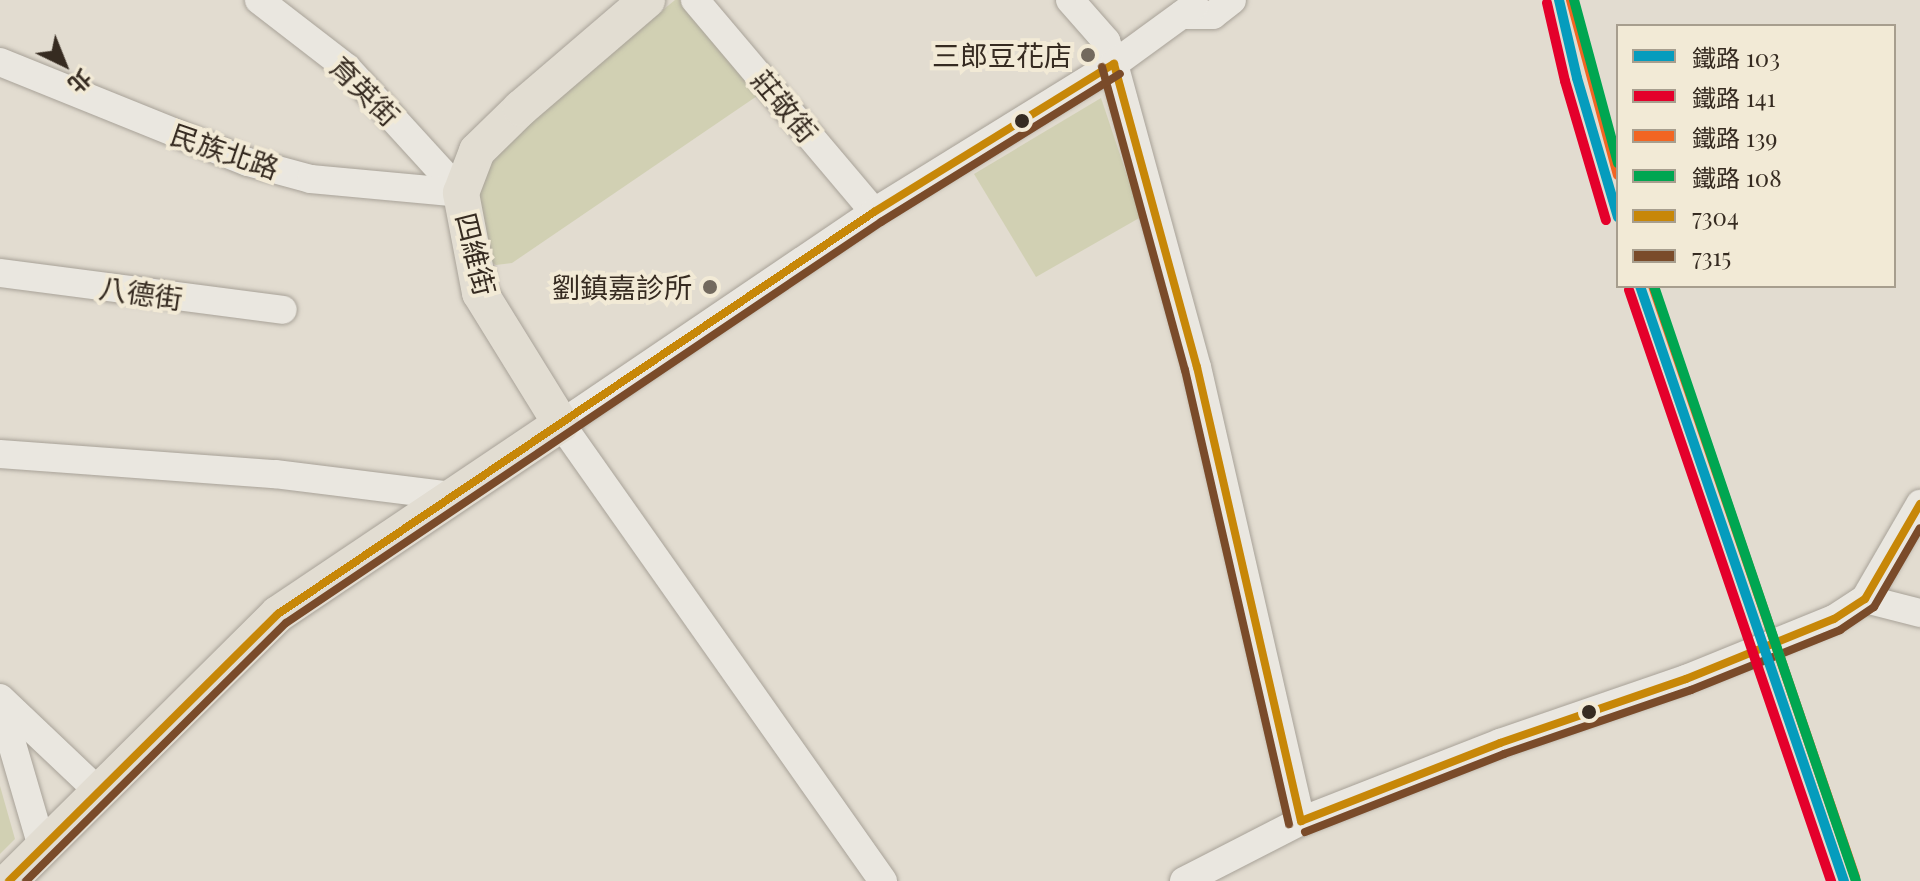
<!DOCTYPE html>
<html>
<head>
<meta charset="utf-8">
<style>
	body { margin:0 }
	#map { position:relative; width:1920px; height:881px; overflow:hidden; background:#e2dcd0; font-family:"Playfair Display","Noto Sans TC",serif }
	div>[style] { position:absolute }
	.green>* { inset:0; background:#d1d0b3 }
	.roads { filter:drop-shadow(0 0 2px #a8a298) drop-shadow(0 0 2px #a8a298) }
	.minor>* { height:28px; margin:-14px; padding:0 14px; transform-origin:14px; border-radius:14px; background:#eae7e0 }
	.major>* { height:36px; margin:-18px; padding:0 18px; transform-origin:18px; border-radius:18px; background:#e2ddd2 }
	.bus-1>* { height:8px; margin:-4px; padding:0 4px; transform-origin:4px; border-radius:4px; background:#c78708 }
	.bus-2>* { height:8px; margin:-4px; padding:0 4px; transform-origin:4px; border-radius:4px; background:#7a4b2a }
	.rail-1>* { height:10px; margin:-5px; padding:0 5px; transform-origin:5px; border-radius:5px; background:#059cbd }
	.rail-2>* { height:10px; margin:-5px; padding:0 5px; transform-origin:5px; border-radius:5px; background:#e4002b }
	.rail-3>* { height:10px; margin:-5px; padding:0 5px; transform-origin:5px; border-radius:5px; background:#f26522 }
	.rail-4>* { height:10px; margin:-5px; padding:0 5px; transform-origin:5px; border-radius:5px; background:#00a651 }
	.dots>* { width:22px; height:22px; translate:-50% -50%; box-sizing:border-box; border:4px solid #f2ead6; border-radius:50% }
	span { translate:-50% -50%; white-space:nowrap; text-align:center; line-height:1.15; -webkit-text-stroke:8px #f2ead6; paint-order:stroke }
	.poi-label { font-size:28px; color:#362b21 }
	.right { translate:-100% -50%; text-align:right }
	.street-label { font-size:28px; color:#362b21 }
	.legend { position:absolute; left:1616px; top:24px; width:280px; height:264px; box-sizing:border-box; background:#f2ead6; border:2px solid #a79e8e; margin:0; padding:10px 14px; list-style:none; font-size:24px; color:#362b21 }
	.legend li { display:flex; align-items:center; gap:16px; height:40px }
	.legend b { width:40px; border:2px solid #a79e8e }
	.north { position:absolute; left:24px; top:24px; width:80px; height:80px; -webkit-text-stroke:6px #f2ead6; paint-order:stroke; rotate:137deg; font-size:22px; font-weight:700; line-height:32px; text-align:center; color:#362b21 }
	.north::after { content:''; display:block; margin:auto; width:28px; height:36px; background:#362b21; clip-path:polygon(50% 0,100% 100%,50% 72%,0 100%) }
</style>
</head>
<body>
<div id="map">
	<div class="green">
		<i style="clip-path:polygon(675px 0,680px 0,760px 94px,512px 263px,496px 265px,483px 255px,474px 196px,489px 162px,533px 117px)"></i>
		<i style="clip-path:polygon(1101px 98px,1141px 217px,1036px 277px,974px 174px)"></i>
		<i style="clip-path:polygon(0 786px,15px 839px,0 854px)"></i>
	</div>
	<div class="roads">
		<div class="minor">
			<i style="left:259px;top:0;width:111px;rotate:37.7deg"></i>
			<i style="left:347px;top:68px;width:169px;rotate:47.6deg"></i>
			<i style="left:695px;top:0;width:277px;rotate:49.8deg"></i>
			<i style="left:1070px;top:0;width:55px;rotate:48.7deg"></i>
			<i style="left:1106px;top:41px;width:24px;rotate:71deg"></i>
			<i style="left:1114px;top:64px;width:314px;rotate:74.7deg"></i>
			<i style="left:1197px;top:367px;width:466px;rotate:77.1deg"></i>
			<i style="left:1182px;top:15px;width:31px"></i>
			<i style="left:1213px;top:15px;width:24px;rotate:-38deg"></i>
			<i style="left:0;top:62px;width:267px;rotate:22deg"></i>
			<i style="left:248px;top:162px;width:65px;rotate:15.1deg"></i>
			<i style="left:311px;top:179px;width:151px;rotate:5.3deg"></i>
			<i style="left:0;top:273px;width:285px;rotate:7.4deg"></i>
			<i style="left:0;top:454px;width:276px;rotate:4.2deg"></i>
			<i style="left:275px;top:474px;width:178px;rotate:7.1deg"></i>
			<i style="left:1865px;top:599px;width:57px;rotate:14.3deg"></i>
			<i style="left:0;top:698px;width:135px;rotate:43.5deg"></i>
			<i style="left:0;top:703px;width:150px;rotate:73.7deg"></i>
			<i style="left:883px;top:881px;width:559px;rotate:-125.17deg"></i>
			<i style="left:561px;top:424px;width:378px;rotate:-34.1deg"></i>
			<i style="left:874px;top:212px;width:282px;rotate:-31.7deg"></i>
			<i style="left:1114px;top:64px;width:100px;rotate:-36.1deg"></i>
			<i style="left:1184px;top:881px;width:131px;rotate:-27.1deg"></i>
			<i style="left:1301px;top:821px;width:214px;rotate:-21.4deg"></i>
			<i style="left:1500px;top:743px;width:197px;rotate:-19deg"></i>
			<i style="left:1686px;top:679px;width:160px;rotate:-22.1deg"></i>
			<i style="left:1834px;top:619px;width:37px;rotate:-33deg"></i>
			<i style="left:1865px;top:599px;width:110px;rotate:-59.9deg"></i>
		</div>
		<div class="major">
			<i style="left:9px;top:881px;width:379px;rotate:-44.8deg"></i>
			<i style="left:278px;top:614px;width:341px;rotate:-33.9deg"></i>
			<i style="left:561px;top:424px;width:154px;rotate:-121.7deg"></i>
			<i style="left:480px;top:293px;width:102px;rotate:-100.8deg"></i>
			<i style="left:461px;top:193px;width:45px;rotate:-69.1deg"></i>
			<i style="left:477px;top:151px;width:62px;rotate:-44.3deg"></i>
			<i style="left:521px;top:108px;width:166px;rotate:-40.6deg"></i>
		</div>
	</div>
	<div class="bus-1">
		<i style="left:1114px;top:64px;width:314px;rotate:74.7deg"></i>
		<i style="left:1197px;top:367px;width:466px;rotate:77.1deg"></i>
		<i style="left:1301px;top:821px;width:214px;rotate:-21.4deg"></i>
		<i style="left:1500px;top:743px;width:197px;rotate:-19deg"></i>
		<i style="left:1686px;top:679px;width:160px;rotate:-22.1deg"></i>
		<i style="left:1834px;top:619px;width:37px;rotate:-33deg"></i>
		<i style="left:1865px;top:599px;width:110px;rotate:-59.9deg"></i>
		<i style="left:9px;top:881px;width:379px;rotate:-44.8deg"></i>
		<i style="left:278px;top:614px;width:719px;rotate:-34deg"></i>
		<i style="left:874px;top:212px;width:282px;rotate:-31.7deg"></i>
	</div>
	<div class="bus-2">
		<i style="left:1102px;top:67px;width:314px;rotate:74.7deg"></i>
		<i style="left:1185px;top:370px;width:466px;rotate:77.1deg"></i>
		<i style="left:1305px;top:832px;width:214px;rotate:-21.4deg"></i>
		<i style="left:1504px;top:754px;width:198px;rotate:-18.9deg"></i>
		<i style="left:1691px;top:690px;width:161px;rotate:-21.9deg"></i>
		<i style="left:1840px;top:630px;width:41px;rotate:-34.1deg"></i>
		<i style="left:1874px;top:607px;width:91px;rotate:-59.8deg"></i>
		<i style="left:26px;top:881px;width:366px;rotate:-44.8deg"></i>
		<i style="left:286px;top:623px;width:718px;rotate:-33.98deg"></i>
		<i style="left:881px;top:222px;width:281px;rotate:-31.8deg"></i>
	</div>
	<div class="rail-1">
		<i style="left:1559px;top:0;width:80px;rotate:77deg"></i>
		<i style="left:1577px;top:78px;width:145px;rotate:73.6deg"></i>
		<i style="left:1640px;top:286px;width:629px;rotate:71.08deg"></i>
	</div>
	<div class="rail-2">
		<i style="left:1547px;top:3px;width:80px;rotate:77deg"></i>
		<i style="left:1565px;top:81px;width:145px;rotate:73.6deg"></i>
		<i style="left:1629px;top:290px;width:625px;rotate:71.13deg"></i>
	</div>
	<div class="rail-3">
		<i style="left:1571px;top:0;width:181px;rotate:75deg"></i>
		<i style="left:1653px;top:286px;width:625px;rotate:71.13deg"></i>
	</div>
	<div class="rail-4">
		<i style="left:1574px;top:0;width:169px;rotate:74.9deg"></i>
		<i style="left:1654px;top:286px;width:628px;rotate:71.25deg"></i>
	</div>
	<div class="dots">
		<i style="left:1088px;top:55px;background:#72695e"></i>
		<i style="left:1022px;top:121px;background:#362b21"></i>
		<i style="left:710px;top:287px;background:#72695e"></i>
		<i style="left:1589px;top:712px;background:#362b21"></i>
	</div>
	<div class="poi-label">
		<span class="right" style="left:1072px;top:55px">三郎豆花店</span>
		<span class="right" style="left:692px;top:287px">劉鎮嘉診所</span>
	</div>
	<div class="street-label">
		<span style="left:365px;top:91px;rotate:45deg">育英街</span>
		<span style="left:785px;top:106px;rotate:50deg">莊敬街</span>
		<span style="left:225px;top:151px;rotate:19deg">民族北路</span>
		<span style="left:476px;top:254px;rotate:76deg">四維街</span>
		<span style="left:141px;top:293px;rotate:8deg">八德街</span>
	</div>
	<ul class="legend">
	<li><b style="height:10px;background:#059cbd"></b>鐵路 103</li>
	<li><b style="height:10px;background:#e4002b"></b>鐵路 141</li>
	<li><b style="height:10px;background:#f26522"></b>鐵路 139</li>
	<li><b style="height:10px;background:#00a651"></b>鐵路 108</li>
	<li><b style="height:10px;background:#c78708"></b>7304</li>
	<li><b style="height:10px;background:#7a4b2a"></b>7315</li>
	</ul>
	<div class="north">北</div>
</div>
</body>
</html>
